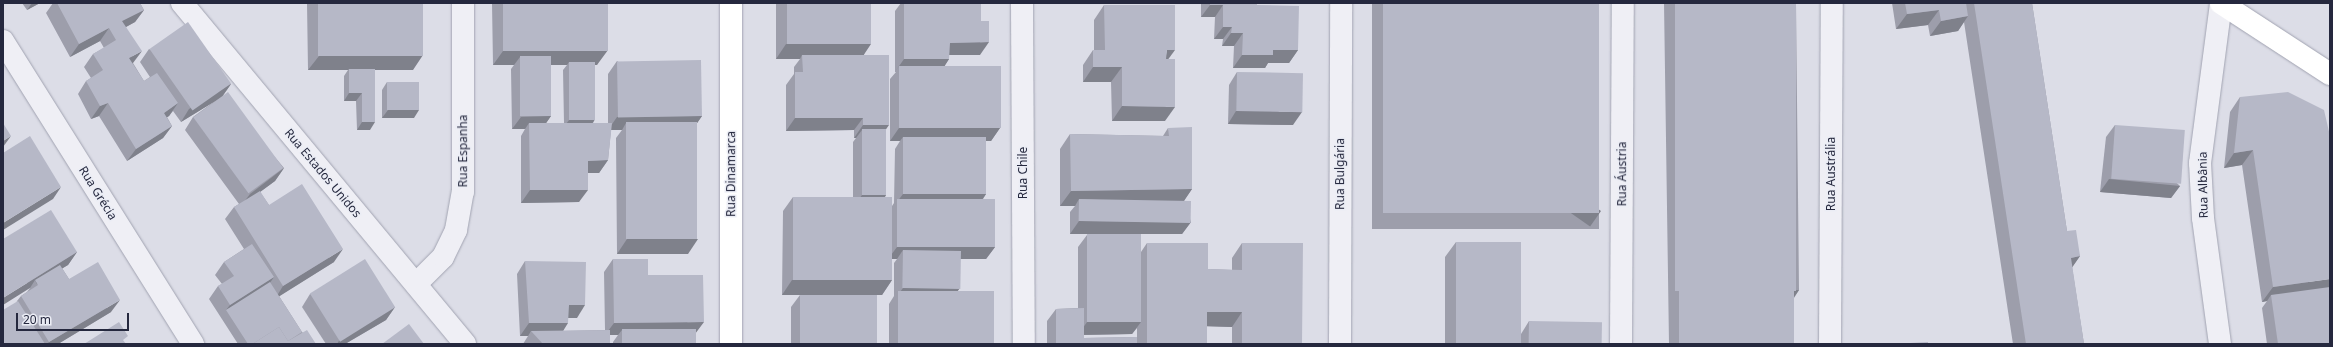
<!DOCTYPE html>
<html>
<head>
<meta charset="utf-8">
<style>
	body { margin:0 }
	#map { position:relative; width:2333px; height:347px; overflow:hidden; background:#dcdde7; font-family:"Noto Sans",sans-serif }
	div>[style] { position:absolute }
	.roads { filter:drop-shadow(0 0 1px #a1a3b1) drop-shadow(0 0 1px #a1a3b1) }
	.street>* { height:22px; margin:-11px; padding:0 11px; transform-origin:11px; border-radius:11px; background:#efeff5 }
	.secondary>* { height:22px; margin:-11px; padding:0 11px; transform-origin:11px; border-radius:11px; background:#fff }
	.primary>* { height:22px; margin:-11px; padding:0 11px; transform-origin:11px; border-radius:11px; background:#fff }
	.wall>* { inset:0; background:#9d9eab; transform-origin:0 0 }
	.shaded-wall>* { inset:0; background:#7f818b; transform-origin:0 0 }
	.building>* { inset:0; background:#b6b8c7; transform-origin:0 0 }
	span { translate:-50% -50%; white-space:nowrap; text-align:center; line-height:1.15; -webkit-text-stroke:3px #ebedf5; paint-order:stroke }
	.street-label { font-size:12px; color:#25283e }
	.frame { position:absolute; inset:0; border:4px solid #25283e; pointer-events:none }
	.scale { position:absolute; left:16px; top:313px; width:113px; height:18px; box-sizing:border-box; border:2px solid #25283e; border-top:0; padding-left:5px; font-size:12px; line-height:14px; white-space:nowrap; color:#25283e; -webkit-text-stroke:3px #ebedf5; paint-order:stroke }
</style>
</head>
<body>
<div id="map">
	<div class="roads">
		<div class="street">
			<i style="left:182px;top:3px;width:443px;rotate:50.3deg"></i>
			<i style="left:1022px;top:3px;width:341px;rotate:89.7deg"></i>
			<i style="left:3px;top:41px;width:358px;rotate:57.9deg"></i>
			<i style="left:416px;top:284px;width:38px;rotate:-45deg"></i>
			<i style="left:443px;top:257px;width:30px;rotate:-64deg"></i>
			<i style="left:456px;top:230px;width:39px;rotate:-80deg"></i>
			<i style="left:463px;top:192px;width:189px;rotate:-90deg"></i>
			<i style="left:1340px;top:344px;width:341px;rotate:-89.8deg"></i>
			<i style="left:1621px;top:344px;width:341px;rotate:-89.7deg"></i>
			<i style="left:1830px;top:344px;width:341px;rotate:-89.7deg"></i>
			<i style="left:2220px;top:344px;width:127px;rotate:-97.7deg"></i>
			<i style="left:2203px;top:218px;width:55px;rotate:-93.1deg"></i>
			<i style="left:2200px;top:163px;width:161px;rotate:-82.5deg"></i>
		</div>
		<div class="secondary">
			<i style="left:731px;top:344px;width:341px;rotate:-90deg"></i>
		</div>
		<div class="primary">
			<i style="left:2221px;top:3px;width:130px;rotate:33.1deg"></i>
		</div>
	</div>
	<div class="wall">
		<i style="clip-path:polygon(22px 3px,40px 3px,27px 10px)"></i>
		<i style="clip-path:polygon(53px 3px,140px 3px,144px 10px,135px 22px,126px 27px,133px 63px,144px 81px,150px 77px,140px 62px,149px 49px,231px 84px,223px 95px,284px 168px,275px 181px,260px 192px,269px 205px,334px 262px,279px 296px,302px 332px,316px 344px,238px 344px,209px 299px,218px 286px,222px 284px,215px 275px,224px 262px,244px 249px,225px 219px,234px 207px,239px 204px,185px 130px,193px 117px,215px 101px,181px 122px,173px 111px,169px 116px,167px 117px,172px 126px,163px 138px,127px 161px,99px 116px,91px 119px,78px 94px,86px 81px,91px 78px,84px 67px,93px 54px,104px 48px,100px 41px,70px 57px,46px 13px)"></i>
		<i style="clip-path:polygon(307px 3px,423px 3px,413px 70px,375px 70px,370px 130px,357px 130px,356px 101px,344px 101px,344px 76px,348px 70px,308px 70px)"></i>
		<i style="clip-path:polygon(evenodd,492px 3px,608px 3px,597px 65px,595px 65px,595px 119px,593px 123px,608px 123px,608px 74px,617px 61px,702px 116px,697px 123px,688px 254px,617px 254px,616px 138px,622px 130px,611px 130px,608px 160px,599px 173px,588px 173px,579px 202px,521px 203px,521px 136px,525px 129px,512px 129px,511px 69px,514px 65px,493px 65px,492px 3px,551px 65px,567px 65px,563px 70px,564px 123px,546px 123px,551px 116px,551px 65px)"></i>
		<i style="clip-path:polygon(776px 3px,871px 3px,864px 55px,886px 129px,886px 195px,885px 197px,892px 206px,894px 203px,895px 149px,900px 141px,890px 141px,890px 79px,896px 72px,895px 72px,895px 11px,901px 3px,981px 3px,980px 55px,949px 55px,949px 59px,944px 66px,1000px 128px,991px 141px,986px 141px,986px 194px,983px 199px,995px 247px,986px 259px,960px 259px,960px 288px,957px 291px,994px 344px,889px 344px,889px 304px,894px 296px,894px 263px,897px 259px,892px 259px,892px 280px,882px 295px,782px 295px,783px 211px,793px 197px,853px 197px,853px 142px,856px 138px,854px 138px,854px 130px,786px 131px,786px 85px,794px 74px,794px 67px,800px 59px,776px 59px)"></i>
		<i style="clip-path:polygon(1201px 3px,1257px 3px,1257px 5px,1298px 50px,1289px 63px,1268px 63px,1265px 68px,1233px 68px,1234px 46px,1222px 46px,1223px 39px,1214px 39px,1215px 17px,1201px 17px)"></i>
		<i style="left:1372px;top:3px;width:227px;height:226px"></i>
		<i style="clip-path:polygon(1664px 3px,1796px 3px,1799px 290px,1794px 298px,1794px 344px,1669px 344px)"></i>
		<i style="clip-path:polygon(1892px 3px,2032px 3px,2067px 231px,2080px 256px,2072px 267px,2084px 344px,2013px 344px,1964px 22px,1958px 31px,1930px 36px,1928px 25px,1896px 29px)"></i>
		<i style="clip-path:polygon(1104px 5px,1168px 59px,1165px 121px,1112px 121px,1111px 82px,1083px 82px,1083px 65px,1093px 50px,1094px 50px,1094px 20px)"></i>
		<i style="clip-path:polygon(1237px 72px,1293px 125px,1228px 124px,1229px 85px)"></i>
		<i style="clip-path:polygon(387px 82px,414px 118px,382px 118px,382px 90px)"></i>
		<i style="clip-path:polygon(2240px 97px,2330px 344px,2267px 344px,2262px 308px,2267px 301px,2262px 302px,2242px 165px,2224px 168px,2230px 112px)"></i>
		<i style="clip-path:polygon(2115px 125px,2180px 186px,2171px 198px,2100px 192px,2106px 137px)"></i>
		<i style="clip-path:polygon(1168px 128px,1192px 189px,1184px 200px,1191px 222px,1182px 234px,1070px 234px,1070px 212px,1075px 206px,1060px 206px,1060px 149px,1070px 134px,1163px 136px)"></i>
		<i style="clip-path:polygon(evenodd,1087px 235px,1141px 252px,1147px 243px,1208px 269px,1232px 270px,1232px 258px,1242px 243px,1302px 344px,1232px 344px,1232px 327px,1207px 326px,1207px 344px,1047px 344px,1047px 321px,1056px 309px,1078px 308px,1078px 247px,1087px 235px,1137px 328px,1137px 337px,1084px 338px,1084px 335px,1132px 334px,1137px 328px)"></i>
		<i style="clip-path:polygon(3px 239px,77px 252px,68px 265px,62px 268px,69px 279px,111px 312px,58px 344px,3px 344px,17px 301px,21px 296px,27px 292px,30px 288px)"></i>
		<i style="clip-path:polygon(1456px 242px,1521px 334px,1529px 321px,1602px 344px,1445px 344px,1445px 257px)"></i>
		<i style="clip-path:polygon(613px 259px,648px 275px,696px 333px,696px 344px,613px 344px,613px 342px,618px 335px,610px 335px,610px 344px,523px 344px,528px 336px,520px 336px,517px 274px,525px 261px,577px 318px,568px 318px,563px 331px,605px 330px,604px 272px)"></i>
		<i style="clip-path:polygon(310px 294px,395px 307px,386px 320px,345px 344px,326px 344px,302px 307px)"></i>
		<i style="clip-path:polygon(800px 295px,877px 344px,791px 344px,791px 307px)"></i>
	</div>
	<div class="shaded-wall">
		<i style="clip-path:polygon(32px 3px,40px 3px,27px 10px)"></i>
		<i style="clip-path:polygon(1210px 5px,1223px 5px,1215px 17px,1201px 17px)"></i>
		<i style="clip-path:polygon(144px 10px,135px 22px,113px 34px,122px 21px)"></i>
		<i style="clip-path:polygon(1939px 10px,1928px 25px,1896px 29px,1907px 14px)"></i>
		<i style="clip-path:polygon(1968px 16px,1958px 31px,1930px 36px,1941px 21px)"></i>
		<i style="clip-path:polygon(1223px 27px,1232px 27px,1223px 39px,1214px 39px)"></i>
		<i style="clip-path:polygon(109px 28px,100px 41px,70px 57px,79px 44px)"></i>
		<i style="clip-path:polygon(1231px 33px,1243px 33px,1234px 46px,1222px 46px)"></i>
		<i style="clip-path:polygon(989px 42px,980px 55px,941px 55px,950px 43px)"></i>
		<i style="clip-path:polygon(786px 44px,871px 44px,861px 59px,802px 55px,800px 59px,776px 59px)"></i>
		<i style="clip-path:polygon(608px 50px,597px 65px,569px 65px,569px 62px,567px 65px,520px 65px,520px 57px,514px 65px,493px 65px,503px 51px)"></i>
		<i style="clip-path:polygon(1167px 50px,1175px 50px,1164px 65px)"></i>
		<i style="clip-path:polygon(1273px 50px,1298px 50px,1289px 63px,1268px 63px,1265px 68px,1233px 68px,1242px 55px)"></i>
		<i style="clip-path:polygon(142px 51px,133px 63px,121px 70px,129px 58px)"></i>
		<i style="clip-path:polygon(423px 55px,413px 70px,349px 70px,349px 69px,348px 70px,308px 70px,319px 56px)"></i>
		<i style="clip-path:polygon(904px 59px,949px 59px,941px 72px,899px 66px,895px 72px)"></i>
		<i style="clip-path:polygon(1093px 67px,1122px 67px,1111px 82px,1083px 82px)"></i>
		<i style="clip-path:polygon(231px 84px,222px 97px,181px 122px,189px 109px)"></i>
		<i style="clip-path:polygon(349px 93px,362px 93px,356px 101px,344px 101px)"></i>
		<i style="clip-path:polygon(108px 103px,99px 116px,91px 119px,100px 106px)"></i>
		<i style="clip-path:polygon(178px 103px,169px 116px,155px 125px,164px 113px)"></i>
		<i style="clip-path:polygon(1122px 106px,1175px 107px,1165px 121px,1112px 121px)"></i>
		<i style="clip-path:polygon(388px 110px,419px 110px,414px 118px,382px 118px)"></i>
		<i style="clip-path:polygon(1236px 111px,1302px 112px,1293px 125px,1228px 124px)"></i>
		<i style="clip-path:polygon(551px 116px,542px 129px,529px 123px,525px 129px,512px 129px,521px 117px)"></i>
		<i style="clip-path:polygon(702px 116px,693px 129px,626px 123px,622px 130px,608px 130px,617px 117px)"></i>
		<i style="clip-path:polygon(795px 118px,863px 118px,854px 130px,786px 131px)"></i>
		<i style="clip-path:polygon(595px 119px,590px 127px,564px 127px,569px 120px)"></i>
		<i style="clip-path:polygon(362px 122px,375px 122px,370px 130px,357px 130px)"></i>
		<i style="clip-path:polygon(863px 125px,889px 125px,880px 138px,862px 130px,856px 138px,854px 138px)"></i>
		<i style="clip-path:polygon(172px 126px,163px 138px,127px 161px,136px 149px)"></i>
		<i style="clip-path:polygon(899px 128px,1000px 128px,991px 141px,903px 141px,903px 137px,900px 141px,890px 141px)"></i>
		<i style="clip-path:polygon(11px 136px,3px 147px,3px 141px)"></i>
		<i style="clip-path:polygon(2253px 150px,2242px 165px,2224px 168px,2234px 153px)"></i>
		<i style="clip-path:polygon(608px 160px,599px 173px,579px 173px,588px 161px)"></i>
		<i style="clip-path:polygon(284px 168px,275px 181px,241px 206px,250px 194px)"></i>
		<i style="clip-path:polygon(2109px 179px,2180px 186px,2171px 198px,2100px 192px)"></i>
		<i style="clip-path:polygon(61px 187px,53px 199px,3px 230px,3px 223px)"></i>
		<i style="clip-path:polygon(1192px 189px,1182px 204px,1079px 199px,1075px 206px,1060px 206px,1071px 191px)"></i>
		<i style="clip-path:polygon(530px 190px,588px 190px,579px 202px,521px 203px)"></i>
		<i style="clip-path:polygon(903px 194px,986px 194px,977px 207px,897px 202px)"></i>
		<i style="clip-path:polygon(862px 195px,886px 195px,878px 207px,853px 207px)"></i>
		<i style="left:1601px;top:211px;width:19px;height:216px;rotate:125deg"></i>
		<i style="clip-path:polygon(1079px 221px,1191px 222px,1182px 234px,1070px 234px)"></i>
		<i style="clip-path:polygon(627px 239px,698px 239px,688px 254px,617px 254px)"></i>
		<i style="clip-path:polygon(897px 247px,995px 247px,986px 259px,903px 259px,903px 250px,897px 259px,888px 259px)"></i>
		<i style="clip-path:polygon(343px 249px,334px 262px,275px 299px,283px 286px)"></i>
		<i style="clip-path:polygon(77px 252px,68px 265px,37px 284px,35px 280px,30px 288px,3px 305px,3px 298px)"></i>
		<i style="clip-path:polygon(2080px 256px,2069px 272px,2071px 258px)"></i>
		<i style="clip-path:polygon(274px 277px,265px 290px,226px 310px,230px 305px)"></i>
		<i style="clip-path:polygon(2330px 279px,2330px 292px,2271px 295px,2267px 301px,2262px 302px,2273px 287px)"></i>
		<i style="clip-path:polygon(792px 280px,892px 280px,882px 295px,782px 295px)"></i>
		<i style="clip-path:polygon(903px 288px,960px 288px,951px 300px,898px 295px)"></i>
		<i style="clip-path:polygon(1799px 290px,1788px 306px,1679px 292px,1680px 291px)"></i>
		<i style="clip-path:polygon(120px 300px,111px 312px,58px 344px,47px 344px,49px 342px)"></i>
		<i style="clip-path:polygon(569px 305px,585px 305px,577px 318px,560px 318px)"></i>
		<i style="clip-path:polygon(395px 307px,386px 320px,345px 344px,337px 344px,340px 339px)"></i>
		<i style="clip-path:polygon(1207px 312px,1242px 312px,1232px 327px,1197px 326px)"></i>
		<i style="clip-path:polygon(704px 322px,695px 334px,622px 330px,618px 335px,605px 335px,614px 323px)"></i>
		<i style="clip-path:polygon(1087px 322px,1141px 322px,1132px 334px,1078px 335px)"></i>
		<i style="clip-path:polygon(529px 323px,568px 323px,560px 336px,531px 331px,528px 336px,520px 336px)"></i>
		<i style="clip-path:polygon(800px 343px,877px 344px,799px 344px)"></i>
	</div>
	<div class="building">
		<i style="clip-path:polygon(57px 3px,140px 3px,144px 10px,122px 21px,142px 51px,129px 58px,144px 81px,157px 73px,178px 103px,164px 113px,172px 126px,136px 149px,108px 103px,100px 106px,86px 81px,103px 70px,93px 54px,116px 40px,109px 28px,79px 44px)"></i>
		<i style="left:318px;top:3px;width:105px;height:53px"></i>
		<i style="left:503px;top:3px;width:105px;height:48px"></i>
		<i style="left:787px;top:3px;width:84px;height:41px"></i>
		<i style="clip-path:polygon(904px 3px,981px 3px,981px 21px,989px 21px,989px 42px,950px 43px,949px 59px,904px 59px)"></i>
		<i style="clip-path:polygon(1210px 3px,1257px 3px,1257px 5px,1299px 6px,1298px 50px,1273px 50px,1273px 55px,1242px 55px,1243px 33px,1231px 33px,1232px 27px,1223px 27px,1223px 5px,1210px 5px)"></i>
		<i style="left:1383px;top:3px;width:216px;height:210px"></i>
		<i style="left:1675px;top:3px;width:121px;height:288px"></i>
		<i style="clip-path:polygon(1905px 3px,1966px 3px,1968px 16px,1941px 21px,1939px 10px,1907px 14px)"></i>
		<i style="clip-path:polygon(1974px 3px,2032px 3px,2067px 231px,2076px 230px,2080px 256px,2071px 258px,2084px 344px,2026px 344px)"></i>
		<i style="clip-path:polygon(1104px 5px,1175px 5px,1175px 50px,1167px 50px,1166px 59px,1175px 59px,1175px 107px,1122px 106px,1122px 67px,1093px 67px,1093px 50px,1105px 50px)"></i>
		<i style="left:188px;top:22px;width:75px;height:47px;rotate:55deg"></i>
		<i style="clip-path:polygon(802px 55px,889px 55px,889px 125px,863px 125px,863px 118px,795px 118px,795px 72px,803px 72px)"></i>
		<i style="left:551px;top:56px;width:60px;height:31px;rotate:90deg"></i>
		<i style="left:701px;top:60px;width:56px;height:84px;rotate:89deg"></i>
		<i style="left:569px;top:62px;width:26px;height:58px"></i>
		<i style="left:899px;top:66px;width:102px;height:62px"></i>
		<i style="clip-path:polygon(349px 69px,375px 69px,375px 122px,362px 122px,362px 93px,349px 93px)"></i>
		<i style="left:1237px;top:72px;width:66px;height:39px;rotate:1deg"></i>
		<i style="left:387px;top:82px;width:32px;height:28px"></i>
		<i style="left:228px;top:92px;width:94px;height:43px;rotate:54deg"></i>
		<i style="clip-path:polygon(2288px 92px,2324px 110px,2330px 136px,2330px 170px,2329px 170px,2330px 176px,2330px 279px,2273px 287px,2253px 150px,2234px 153px,2240px 97px)"></i>
		<i style="left:697px;top:122px;width:117px;height:71px;rotate:90deg"></i>
		<i style="clip-path:polygon(3px 123px,11px 136px,3px 141px)"></i>
		<i style="clip-path:polygon(529px 123px,612px 123px,608px 160px,588px 161px,588px 190px,530px 190px)"></i>
		<i style="left:2115px;top:125px;width:70px;height:54px;rotate:4deg"></i>
		<i style="clip-path:polygon(1192px 127px,1192px 189px,1071px 191px,1070px 134px,1169px 136px,1168px 128px)"></i>
		<i style="left:886px;top:129px;width:66px;height:24px;rotate:90deg"></i>
		<i style="clip-path:polygon(30px 136px,61px 187px,3px 223px,3px 153px)"></i>
		<i style="left:903px;top:137px;width:83px;height:57px"></i>
		<i style="clip-path:polygon(302px 184px,343px 249px,283px 286px,234px 207px,260px 191px,269px 205px)"></i>
		<i style="left:793px;top:197px;width:99px;height:83px"></i>
		<i style="left:897px;top:199px;width:98px;height:48px"></i>
		<i style="left:1079px;top:199px;width:112px;height:22px;rotate:1deg"></i>
		<i style="clip-path:polygon(51px 210px,77px 252px,3px 298px,3px 239px)"></i>
		<i style="left:1141px;top:234px;width:88px;height:54px;rotate:90deg"></i>
		<i style="left:1456px;top:242px;width:65px;height:102px"></i>
		<i style="clip-path:polygon(1147px 243px,1208px 243px,1208px 269px,1242px 270px,1242px 243px,1303px 243px,1302px 344px,1242px 344px,1242px 312px,1207px 312px,1207px 344px,1147px 344px)"></i>
		<i style="clip-path:polygon(252px 244px,274px 277px,230px 305px,218px 286px,234px 276px,224px 262px)"></i>
		<i style="left:903px;top:250px;width:58px;height:38px;rotate:1deg"></i>
		<i style="left:365px;top:259px;width:57px;height:65px;rotate:58deg"></i>
		<i style="clip-path:polygon(613px 259px,648px 259px,648px 275px,703px 275px,704px 322px,614px 323px)"></i>
		<i style="clip-path:polygon(525px 261px,586px 262px,585px 305px,569px 305px,568px 323px,529px 323px)"></i>
		<i style="clip-path:polygon(98px 262px,120px 300px,49px 342px,21px 296px,38px 285px,35px 280px,60px 265px,69px 279px)"></i>
		<i style="clip-path:polygon(270px 282px,302px 332px,288px 341px,279px 327px,254px 343px,253px 344px,248px 344px,226px 310px)"></i>
		<i style="clip-path:polygon(2330px 287px,2330px 344px,2278px 344px,2271px 295px)"></i>
		<i style="left:898px;top:291px;width:96px;height:53px"></i>
		<i style="left:1794px;top:291px;width:53px;height:115px;rotate:90deg"></i>
		<i style="left:800px;top:295px;width:77px;height:48px"></i>
		<i style="clip-path:polygon(18px 301px,45px 344px,3px 344px,3px 310px)"></i>
		<i style="clip-path:polygon(1084px 308px,1084px 338px,1137px 337px,1137px 344px,1056px 344px,1056px 309px)"></i>
		<i style="left:1529px;top:321px;width:73px;height:23px;rotate:1deg"></i>
		<i style="clip-path:polygon(119px 322px,128px 336px,123px 340px,126px 344px,84px 344px)"></i>
		<i style="clip-path:polygon(409px 324px,424px 344px,382px 344px)"></i>
		<i style="clip-path:polygon(279px 327px,288px 341px,307px 330px,316px 344px,255px 344px,254px 343px)"></i>
		<i style="left:696px;top:329px;width:15px;height:74px;rotate:90deg"></i>
		<i style="clip-path:polygon(610px 330px,610px 344px,543px 344px,531px 331px)"></i>
		<i style="clip-path:polygon(1928px 342px,1928px 344px,1910px 344px,1910px 343px)"></i>
	</div>
	<div class="street-label">
		<span style="left:463px;top:151px;rotate:-90deg">Rua Espanha</span>
		<span style="left:323px;top:173px;rotate:50deg">Rua Estados Unidos</span>
		<span style="left:1023px;top:173px;rotate:-90deg">Rua Chile</span>
		<span style="left:731px;top:174px;rotate:-90deg">Rua Dinamarca</span>
		<span style="left:1340px;top:174px;rotate:-90deg">Rua Bulgária</span>
		<span style="left:1622px;top:174px;rotate:-90deg">Rua Áustria</span>
		<span style="left:1831px;top:174px;rotate:-90deg">Rua Austrália</span>
		<span style="left:2203px;top:185px;rotate:-91deg">Rua Albânia</span>
		<span style="left:98px;top:193px;rotate:58deg">Rua Grécia</span>
	</div>
	<div class="frame"></div>
	<div class="scale">20 m</div>
</div>
</body>
</html>
